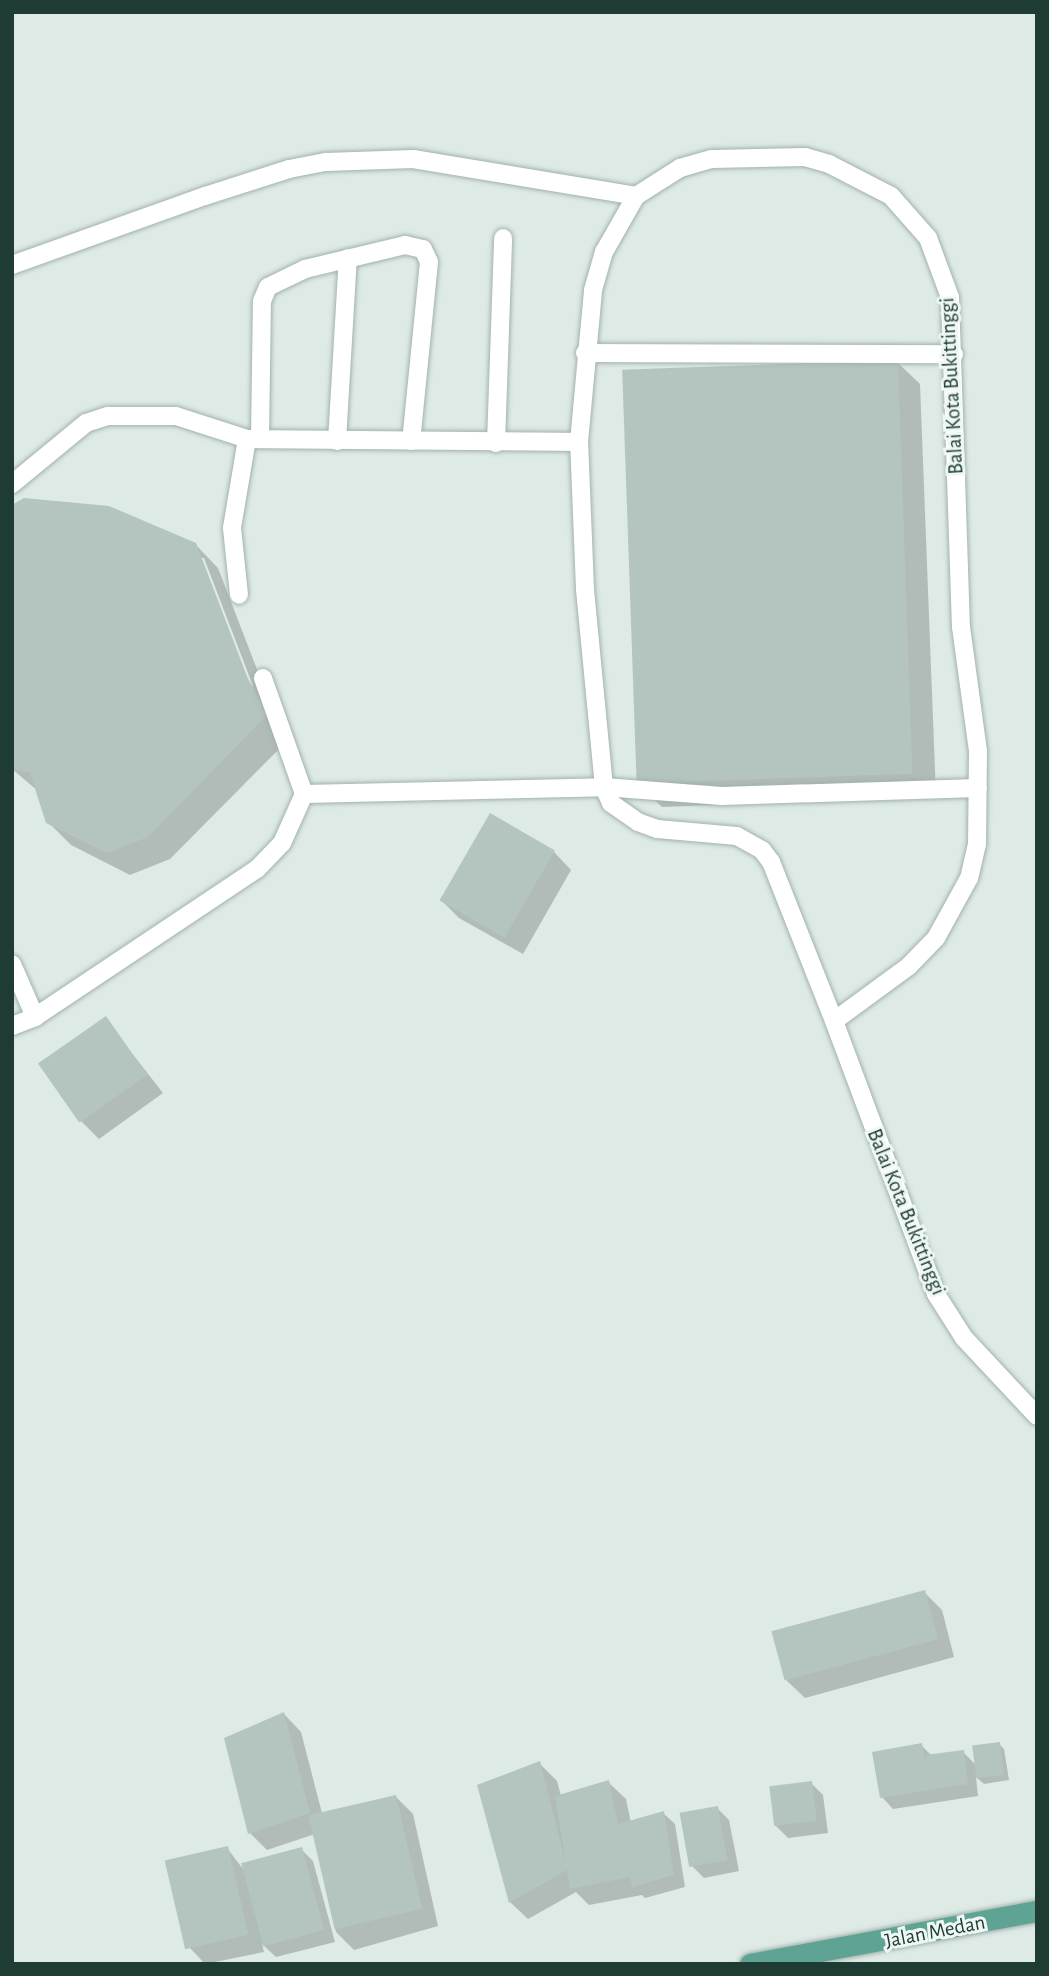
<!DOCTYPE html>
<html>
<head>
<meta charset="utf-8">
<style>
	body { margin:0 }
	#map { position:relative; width:1049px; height:1976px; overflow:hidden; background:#deeae5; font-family:"Alegreya Sans",sans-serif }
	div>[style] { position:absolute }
	.shadow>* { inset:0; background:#0003 }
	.building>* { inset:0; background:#b3c5be; transform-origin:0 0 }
	.roads { filter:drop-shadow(0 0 2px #a1b2ac) drop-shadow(0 0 2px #a1b2ac) }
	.service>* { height:18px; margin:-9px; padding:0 9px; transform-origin:9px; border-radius:9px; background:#fff }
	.primary>* { height:21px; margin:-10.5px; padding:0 10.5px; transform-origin:10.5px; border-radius:10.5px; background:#5fa394 }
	span { translate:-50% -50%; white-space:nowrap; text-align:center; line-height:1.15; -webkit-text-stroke:6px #eef7f3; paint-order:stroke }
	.street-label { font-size:21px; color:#1e3b34 }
	.frame { position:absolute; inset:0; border:14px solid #1e3b34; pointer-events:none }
</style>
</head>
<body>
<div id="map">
	<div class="shadow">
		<i style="clip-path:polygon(897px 362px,920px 384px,936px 796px,662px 807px,639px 785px)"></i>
		<i style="clip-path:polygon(evenodd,195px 544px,218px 568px,270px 703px,290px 738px,170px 859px,130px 875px,71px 845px,48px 822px,38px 791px,12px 769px,195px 544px,200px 558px,204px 558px,253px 686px,249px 687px,200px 558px)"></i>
		<i style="clip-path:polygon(554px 852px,571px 870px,523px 954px,459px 918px,442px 901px)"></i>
		<i style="clip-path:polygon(105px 1019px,163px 1093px,99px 1139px,81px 1121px)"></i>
		<i style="clip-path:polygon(924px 1592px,942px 1610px,954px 1657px,805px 1698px,787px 1681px,774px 1634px)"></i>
		<i style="clip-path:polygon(284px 1714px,301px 1732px,324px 1821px,396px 1797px,413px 1814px,438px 1926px,354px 1950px,336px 1932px,315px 1834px,267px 1850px,250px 1833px)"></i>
		<i style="clip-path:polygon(999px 1744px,1004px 1749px,1009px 1780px,984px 1784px,976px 1777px,978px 1796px,893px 1809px,882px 1797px,921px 1745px,932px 1756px,963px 1752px,976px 1765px)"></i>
		<i style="clip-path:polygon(539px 1763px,557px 1781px,561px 1796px,608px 1782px,626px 1799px,631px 1823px,663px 1813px,675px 1824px,685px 1887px,645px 1898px,642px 1895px,589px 1905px,576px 1892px,528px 1919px,510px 1902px)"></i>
		<i style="clip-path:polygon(811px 1783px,823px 1795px,828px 1833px,788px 1838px,776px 1826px)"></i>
		<i style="clip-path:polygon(717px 1808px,729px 1820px,739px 1871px,704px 1878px,692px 1866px)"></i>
		<i style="clip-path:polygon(227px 1848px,246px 1873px,301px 1849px,313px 1861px,335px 1942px,276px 1957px,262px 1944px,264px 1952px,205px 1964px,190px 1948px)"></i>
	</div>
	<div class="building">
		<i style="left:898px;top:360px;width:414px;height:276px;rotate:88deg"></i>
		<i style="clip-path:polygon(24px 498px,109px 506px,196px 543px,248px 679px,268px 714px,148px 837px,107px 853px,46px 823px,30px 773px,12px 769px,12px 505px)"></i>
		<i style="left:490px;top:813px;width:75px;height:101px;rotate:30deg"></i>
		<i style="left:106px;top:1016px;width:72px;height:83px;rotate:55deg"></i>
		<i style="left:925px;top:1590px;width:51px;height:159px;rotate:75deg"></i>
		<i style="clip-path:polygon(284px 1712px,310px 1813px,248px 1834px,224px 1738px)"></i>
		<i style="left:1000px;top:1742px;width:33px;height:28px;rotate:83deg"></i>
		<i style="clip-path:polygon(922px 1743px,926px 1768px,925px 1755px,964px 1750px,968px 1784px,880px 1798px,872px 1752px)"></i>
		<i style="clip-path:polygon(540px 1761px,566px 1864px,555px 1796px,609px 1780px,618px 1824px,664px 1811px,674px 1875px,632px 1887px,630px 1877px,570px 1889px,567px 1870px,509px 1903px,477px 1785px)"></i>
		<i style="left:812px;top:1781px;width:40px;height:43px;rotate:83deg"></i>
		<i style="left:396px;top:1795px;width:117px;height:90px;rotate:77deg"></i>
		<i style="left:718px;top:1806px;width:55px;height:39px;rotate:80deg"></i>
		<i style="left:228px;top:1846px;width:91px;height:65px;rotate:77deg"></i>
		<i style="left:302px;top:1847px;width:86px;height:63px;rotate:75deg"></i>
	</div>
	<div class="roads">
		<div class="service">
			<i style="left:12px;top:265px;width:205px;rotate:-19.7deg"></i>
			<i style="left:205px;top:196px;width:88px;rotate:-17.8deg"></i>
			<i style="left:289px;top:169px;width:38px;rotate:-11deg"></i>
			<i style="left:326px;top:162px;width:87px;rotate:-2deg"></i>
			<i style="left:413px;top:159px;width:226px;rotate:9.4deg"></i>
			<i style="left:585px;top:353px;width:369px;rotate:0.2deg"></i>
			<i style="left:250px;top:439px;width:329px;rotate:0.5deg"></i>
			<i style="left:260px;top:439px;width:138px;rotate:-89.2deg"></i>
			<i style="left:262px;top:301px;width:15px;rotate:-67deg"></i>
			<i style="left:268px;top:287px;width:41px;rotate:-25.9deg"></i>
			<i style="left:305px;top:269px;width:103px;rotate:-13.5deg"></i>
			<i style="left:405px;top:245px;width:18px;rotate:13deg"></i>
			<i style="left:423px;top:249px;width:14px;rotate:65deg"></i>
			<i style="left:429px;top:262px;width:180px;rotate:95.7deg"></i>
			<i style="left:337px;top:441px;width:183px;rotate:-86.6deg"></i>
			<i style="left:496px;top:443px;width:205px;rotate:-88deg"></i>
			<i style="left:12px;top:484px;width:96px;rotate:-39.5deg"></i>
			<i style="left:86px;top:423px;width:23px;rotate:-18deg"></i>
			<i style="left:108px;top:416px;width:68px"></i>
			<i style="left:176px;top:416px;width:75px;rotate:17.9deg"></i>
			<i style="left:247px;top:439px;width:90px;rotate:99.6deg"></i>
			<i style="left:232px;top:528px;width:67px;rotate:84deg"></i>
			<i style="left:304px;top:794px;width:300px;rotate:-1.3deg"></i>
			<i style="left:604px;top:787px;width:118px;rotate:4.4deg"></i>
			<i style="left:722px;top:796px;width:256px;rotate:-1.8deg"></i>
			<i style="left:12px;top:964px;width:58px;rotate:66.5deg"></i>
			<i style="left:834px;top:1021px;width:171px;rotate:-111.6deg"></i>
			<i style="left:771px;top:862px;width:15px;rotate:-127deg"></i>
			<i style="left:762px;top:850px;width:29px;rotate:-151deg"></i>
			<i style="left:737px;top:836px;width:80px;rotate:-175deg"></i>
			<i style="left:657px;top:829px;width:20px;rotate:-160deg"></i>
			<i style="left:638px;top:822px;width:33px;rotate:-145deg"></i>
			<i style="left:611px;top:803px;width:17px;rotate:-114deg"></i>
			<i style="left:604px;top:787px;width:199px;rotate:-95.5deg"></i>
			<i style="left:585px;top:589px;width:147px;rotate:-92.3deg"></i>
			<i style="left:579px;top:442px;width:153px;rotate:-84.7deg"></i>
			<i style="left:593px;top:290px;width:40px;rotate:-74deg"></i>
			<i style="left:604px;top:252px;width:64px;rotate:-60.3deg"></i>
			<i style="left:636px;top:196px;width:52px;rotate:-32.5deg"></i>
			<i style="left:680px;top:168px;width:33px;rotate:-16deg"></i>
			<i style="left:712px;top:159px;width:93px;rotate:-1.2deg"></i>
			<i style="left:805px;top:157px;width:25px;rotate:16deg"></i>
			<i style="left:829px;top:164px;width:70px;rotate:27.3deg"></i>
			<i style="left:891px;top:196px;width:56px;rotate:48.6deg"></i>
			<i style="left:928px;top:238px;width:63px;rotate:69.6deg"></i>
			<i style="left:950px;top:297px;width:330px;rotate:88.1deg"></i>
			<i style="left:961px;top:627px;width:125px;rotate:82.2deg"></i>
			<i style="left:978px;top:751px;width:93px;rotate:90.6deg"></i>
			<i style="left:977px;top:844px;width:35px;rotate:103deg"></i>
			<i style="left:969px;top:878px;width:68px;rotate:118.8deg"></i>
			<i style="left:936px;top:938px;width:39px;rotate:134deg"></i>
			<i style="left:909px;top:966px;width:93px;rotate:143.7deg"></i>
			<i style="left:834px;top:1021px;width:291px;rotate:69.5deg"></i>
			<i style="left:936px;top:1294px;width:52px;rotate:57.5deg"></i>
			<i style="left:964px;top:1338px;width:107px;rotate:46.9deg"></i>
			<i style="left:12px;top:1026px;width:25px;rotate:-21deg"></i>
			<i style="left:35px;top:1017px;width:267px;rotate:-33.7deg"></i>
			<i style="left:257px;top:869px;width:36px;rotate:-46deg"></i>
			<i style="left:282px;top:843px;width:54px;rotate:-65.8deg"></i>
			<i style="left:304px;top:794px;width:123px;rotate:-109.5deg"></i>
		</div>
		<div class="primary">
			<i style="left:750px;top:1964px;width:292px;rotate:-10.5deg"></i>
		</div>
	</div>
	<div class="street-label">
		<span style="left:952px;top:386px;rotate:-93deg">Balai Kota Bukittinggi</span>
		<span style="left:906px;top:1212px;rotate:68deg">Balai Kota Bukittinggi</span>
		<span style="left:935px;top:1932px;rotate:-11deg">Jalan Medan</span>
	</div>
	<div class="frame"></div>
</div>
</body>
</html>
